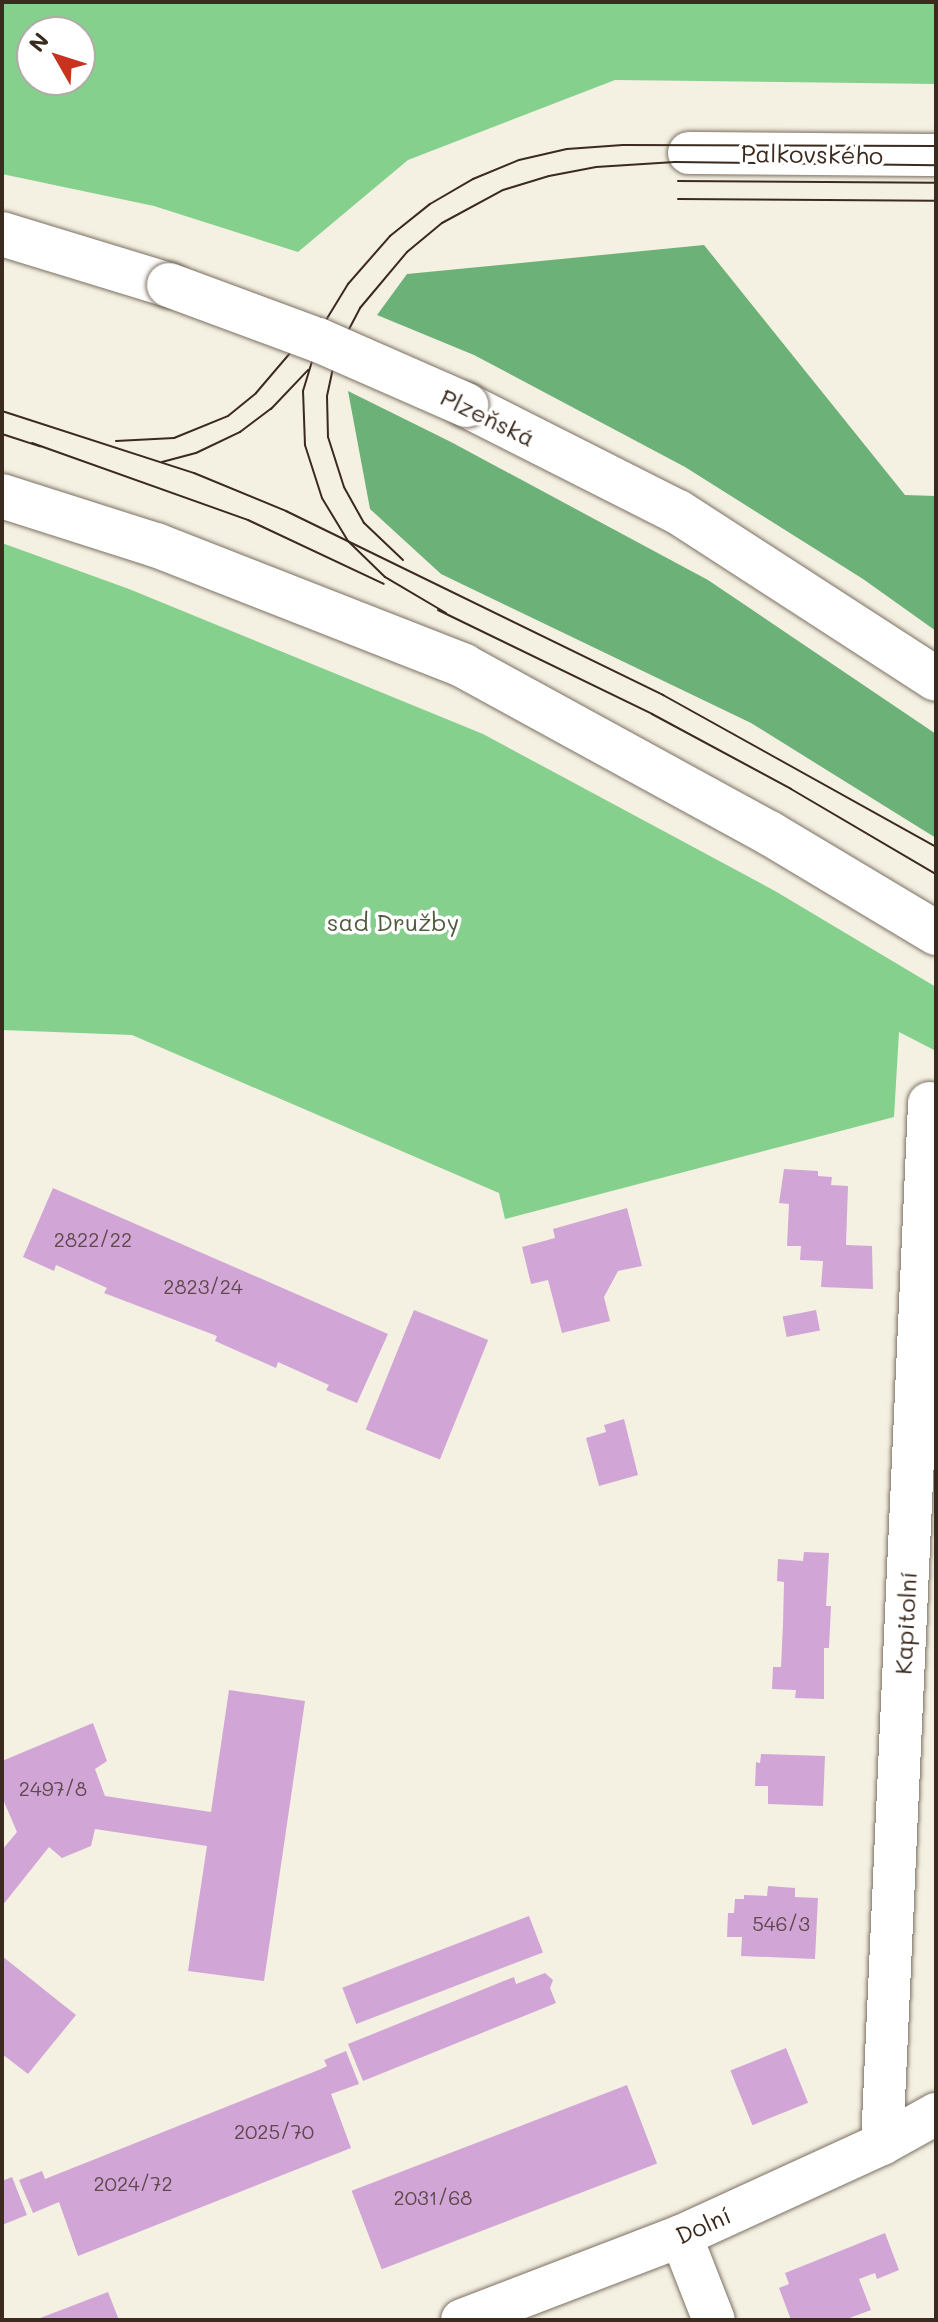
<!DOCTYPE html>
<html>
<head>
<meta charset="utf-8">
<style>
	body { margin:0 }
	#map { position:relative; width:938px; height:2322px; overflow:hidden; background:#f4f1e2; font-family:Mali,sans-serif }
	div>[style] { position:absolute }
	.green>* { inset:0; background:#85d08d }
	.forest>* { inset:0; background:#6cb278 }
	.building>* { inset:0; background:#d1a6d7; transform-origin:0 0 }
	.roads { filter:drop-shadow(0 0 2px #7c7063) drop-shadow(0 0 2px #7c7063) }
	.street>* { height:42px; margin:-21px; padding:0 21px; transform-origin:21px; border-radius:21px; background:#fff }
	.secondary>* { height:44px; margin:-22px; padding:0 22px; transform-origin:22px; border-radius:22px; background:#fff }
	.tram>* { height:2px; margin:-1px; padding:0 1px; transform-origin:1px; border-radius:1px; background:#3b2a1e }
	.bridges { filter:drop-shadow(0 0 2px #7c7063) drop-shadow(0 0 2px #7c7063) }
	.secondary-bridge>* { height:44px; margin:-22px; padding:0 22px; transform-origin:22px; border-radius:22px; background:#fff }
	span { translate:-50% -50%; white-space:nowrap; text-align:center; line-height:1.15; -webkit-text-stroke:7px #fff; paint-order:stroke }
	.number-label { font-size:20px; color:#60494c }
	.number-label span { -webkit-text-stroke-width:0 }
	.street-label { font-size:24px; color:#3b2a1e }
	.park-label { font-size:24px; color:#515c3f }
	.frame { position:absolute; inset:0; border:4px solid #3b2a1e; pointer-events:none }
	.north { position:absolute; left:16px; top:16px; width:80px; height:80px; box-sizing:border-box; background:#fff; border:2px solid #b1aaa5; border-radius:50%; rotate:309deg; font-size:22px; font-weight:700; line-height:32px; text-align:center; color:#3b2a1e }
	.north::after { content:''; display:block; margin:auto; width:28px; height:36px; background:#c8321e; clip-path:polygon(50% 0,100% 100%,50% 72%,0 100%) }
</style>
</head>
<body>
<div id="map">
	<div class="green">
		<i style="clip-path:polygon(evenodd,2px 2px,936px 2px,936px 84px,615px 80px,408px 160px,298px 252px,154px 206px,2px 174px,2px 2px,32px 32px,80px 32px,80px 80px,32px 80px,32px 32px)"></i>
		<i style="clip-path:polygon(2px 543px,129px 589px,483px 734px,775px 891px,936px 987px,936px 1051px,899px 1032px,894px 1117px,505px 1219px,499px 1193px,132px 1035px,2px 1030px)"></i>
	</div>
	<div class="forest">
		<i style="clip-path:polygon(704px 245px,905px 495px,936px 496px,936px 631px,863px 579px,685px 467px,474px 355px,377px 315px,407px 274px)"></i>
		<i style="clip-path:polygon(348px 391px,451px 442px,708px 580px,936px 734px,936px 838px,751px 723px,441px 574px,370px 509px)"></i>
	</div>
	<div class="building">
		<i style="clip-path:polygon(784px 1169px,818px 1171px,818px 1176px,832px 1177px,831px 1185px,848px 1186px,846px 1245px,872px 1246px,873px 1289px,821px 1287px,823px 1261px,800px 1260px,801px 1246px,787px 1246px,789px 1204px,779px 1203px)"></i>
		<i style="clip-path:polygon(53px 1188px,388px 1334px,357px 1403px,326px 1390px,329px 1385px,278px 1362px,276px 1368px,215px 1341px,217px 1336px,104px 1293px,107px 1288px,56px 1265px,54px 1271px,23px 1257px)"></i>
		<i style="clip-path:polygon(627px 1208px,642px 1266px,618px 1271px,604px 1297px,610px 1321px,562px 1333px,548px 1280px,531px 1284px,522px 1247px,555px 1238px,553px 1229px)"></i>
		<i style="left:414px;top:1310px;width:80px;height:129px;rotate:22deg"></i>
		<i style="left:816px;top:1310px;width:21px;height:34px;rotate:79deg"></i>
		<i style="clip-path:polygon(624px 1419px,638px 1475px,599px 1486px,586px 1438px,606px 1432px,604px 1425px)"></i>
		<i style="clip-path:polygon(804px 1552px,829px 1553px,826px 1606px,831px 1606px,829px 1648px,824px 1648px,824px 1699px,795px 1698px,796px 1690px,772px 1689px,773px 1667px,781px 1667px,783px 1624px,784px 1582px,777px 1581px,778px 1559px,803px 1561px)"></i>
		<i style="clip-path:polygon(229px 1690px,305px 1701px,264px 1981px,188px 1971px,207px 1846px,95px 1829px,91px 1846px,62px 1858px,49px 1847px,2px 1906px,2px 1850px,17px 1832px,2px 1797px,2px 1761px,93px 1723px,107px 1761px,95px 1769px,105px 1796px,211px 1812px)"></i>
		<i style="clip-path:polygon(761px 1754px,825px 1756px,823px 1806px,768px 1804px,768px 1786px,755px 1786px,756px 1762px,760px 1763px)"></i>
		<i style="clip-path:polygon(768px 1886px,795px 1888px,795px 1897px,818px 1898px,815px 1959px,741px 1956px,742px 1937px,727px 1937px,728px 1913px,734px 1913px,735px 1899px,744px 1899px,744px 1895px,767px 1896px)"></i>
		<i style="left:529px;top:1916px;width:39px;height:200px;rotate:69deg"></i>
		<i style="clip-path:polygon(2px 1956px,76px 2015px,28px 2074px,2px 2054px)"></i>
		<i style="clip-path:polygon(545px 1973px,553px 1980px,550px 1988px,556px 2003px,363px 2081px,348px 2044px,514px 1977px,516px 1984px)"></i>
		<i style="left:786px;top:2048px;width:59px;height:60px;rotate:68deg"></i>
		<i style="clip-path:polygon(346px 2051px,359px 2084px,331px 2094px,351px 2148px,78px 2256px,59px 2202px,33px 2213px,19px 2180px,42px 2171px,45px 2179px,321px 2069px,327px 2066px,324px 2060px)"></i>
		<i style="left:627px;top:2085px;width:84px;height:295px;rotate:69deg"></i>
		<i style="clip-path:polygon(12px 2177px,27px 2215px,2px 2225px,2px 2181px)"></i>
		<i style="clip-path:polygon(885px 2233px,899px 2270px,877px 2279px,875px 2273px,859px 2279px,871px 2310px,844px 2320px,791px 2320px,779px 2288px,789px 2284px,785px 2273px)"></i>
		<i style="clip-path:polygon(108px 2292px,119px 2320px,35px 2320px)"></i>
	</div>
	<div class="roads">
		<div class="street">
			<i style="left:689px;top:153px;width:247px;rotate:0.5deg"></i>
			<i style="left:882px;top:2144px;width:1042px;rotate:-87.41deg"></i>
			<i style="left:681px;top:2236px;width:90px;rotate:68.6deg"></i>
			<i style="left:462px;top:2320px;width:235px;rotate:-21deg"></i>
			<i style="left:681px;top:2236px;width:221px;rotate:-24.6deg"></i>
			<i style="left:882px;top:2144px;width:62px;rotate:-29.1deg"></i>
		</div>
		<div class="secondary">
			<i style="left:2px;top:234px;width:175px;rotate:17deg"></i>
			<i style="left:466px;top:405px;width:237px;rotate:26.8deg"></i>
			<i style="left:678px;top:512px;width:307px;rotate:32.9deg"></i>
			<i style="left:2px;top:496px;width:162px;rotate:17.7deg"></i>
			<i style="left:156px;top:545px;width:331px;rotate:21.4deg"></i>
			<i style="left:464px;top:666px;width:348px;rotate:28.7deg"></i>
			<i style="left:769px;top:833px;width:195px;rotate:30.9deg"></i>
		</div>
	</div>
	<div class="tram">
		<i style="left:678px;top:181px;width:258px;rotate:0.4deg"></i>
		<i style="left:678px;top:199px;width:258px;rotate:0.4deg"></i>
		<i style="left:2px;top:411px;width:202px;rotate:17.9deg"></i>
		<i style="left:194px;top:473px;width:100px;rotate:22.4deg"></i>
		<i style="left:286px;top:511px;width:420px;rotate:26deg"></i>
		<i style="left:663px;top:695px;width:312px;rotate:29.1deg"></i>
		<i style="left:2px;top:434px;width:40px;rotate:18deg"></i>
		<i style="left:116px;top:441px;width:58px;rotate:-3deg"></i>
		<i style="left:174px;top:438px;width:58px;rotate:-22.2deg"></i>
		<i style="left:228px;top:416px;width:36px;rotate:-39deg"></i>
		<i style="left:256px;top:393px;width:99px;rotate:-49.5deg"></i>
		<i style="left:32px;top:443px;width:229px;rotate:19.6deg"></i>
		<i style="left:248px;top:520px;width:150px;rotate:25.2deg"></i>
		<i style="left:162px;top:462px;width:35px;rotate:-15deg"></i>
		<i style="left:196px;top:453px;width:49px;rotate:-25.5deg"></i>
		<i style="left:240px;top:432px;width:39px;rotate:-37deg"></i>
		<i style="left:271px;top:409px;width:54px;rotate:-46.5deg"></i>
		<i style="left:403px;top:560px;width:54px;rotate:-136.5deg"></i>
		<i style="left:364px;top:523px;width:41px;rotate:-119.1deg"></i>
		<i style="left:344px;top:487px;width:52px;rotate:-107.7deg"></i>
		<i style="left:328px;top:437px;width:41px;rotate:-91.4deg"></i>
		<i style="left:327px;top:396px;width:43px;rotate:-77.9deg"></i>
		<i style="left:336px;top:354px;width:52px;rotate:-62.4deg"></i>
		<i style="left:360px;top:308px;width:73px;rotate:-50deg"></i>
		<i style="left:407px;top:252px;width:45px;rotate:-39.6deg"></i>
		<i style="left:442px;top:223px;width:69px;rotate:-28.4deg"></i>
		<i style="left:503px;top:190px;width:48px;rotate:-16.9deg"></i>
		<i style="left:549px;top:176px;width:48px;rotate:-10.8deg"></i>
		<i style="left:596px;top:167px;width:79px;rotate:-3.6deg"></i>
		<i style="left:675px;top:162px;width:261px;rotate:0.7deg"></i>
		<i style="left:438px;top:610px;width:238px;rotate:25.9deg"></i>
		<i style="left:652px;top:714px;width:158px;rotate:28.3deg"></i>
		<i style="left:791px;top:789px;width:168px;rotate:30.4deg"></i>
		<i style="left:446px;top:613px;width:71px;rotate:-149.5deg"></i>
		<i style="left:385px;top:577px;width:52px;rotate:-135.8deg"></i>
		<i style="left:348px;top:541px;width:50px;rotate:-121.2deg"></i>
		<i style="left:322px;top:498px;width:56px;rotate:-107.8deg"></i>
		<i style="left:305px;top:445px;width:54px;rotate:-92.1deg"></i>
		<i style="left:303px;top:391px;width:69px;rotate:-73.1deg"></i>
		<i style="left:323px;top:325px;width:48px;rotate:-58.6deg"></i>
		<i style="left:348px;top:284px;width:64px;rotate:-48.8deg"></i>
		<i style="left:390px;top:236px;width:51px;rotate:-38.7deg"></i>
		<i style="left:430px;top:204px;width:50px;rotate:-30.2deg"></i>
		<i style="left:473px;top:179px;width:50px;rotate:-22.4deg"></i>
		<i style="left:519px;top:160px;width:49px;rotate:-12.9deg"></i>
		<i style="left:567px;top:149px;width:56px;rotate:-4.1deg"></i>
		<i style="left:623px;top:145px;width:313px;rotate:0.2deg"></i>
	</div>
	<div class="bridges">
		<div class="secondary-bridge">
			<i style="left:169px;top:285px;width:159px;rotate:20.3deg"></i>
			<i style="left:318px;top:340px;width:162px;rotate:23.7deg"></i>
		</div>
	</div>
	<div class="number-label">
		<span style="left:93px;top:1239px">2822/22</span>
		<span style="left:203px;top:1286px">2823/24</span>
		<span style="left:53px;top:1788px">2497/8</span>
		<span style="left:781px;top:1923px">546/3</span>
		<span style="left:274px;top:2131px">2025/70</span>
		<span style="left:133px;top:2183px">2024/72</span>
		<span style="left:433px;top:2197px">2031/68</span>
	</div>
	<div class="street-label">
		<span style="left:812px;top:154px;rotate:1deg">Palkovského</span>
		<span style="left:488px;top:417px;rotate:26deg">Plzeňská</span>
		<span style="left:905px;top:1623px;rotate:-87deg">Kapitolní</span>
		<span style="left:703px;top:2225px;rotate:-24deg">Dolní</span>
	</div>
	<div class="park-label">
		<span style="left:393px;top:922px">sad Družby</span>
	</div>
	<div class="frame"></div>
	<div class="north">N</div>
</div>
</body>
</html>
